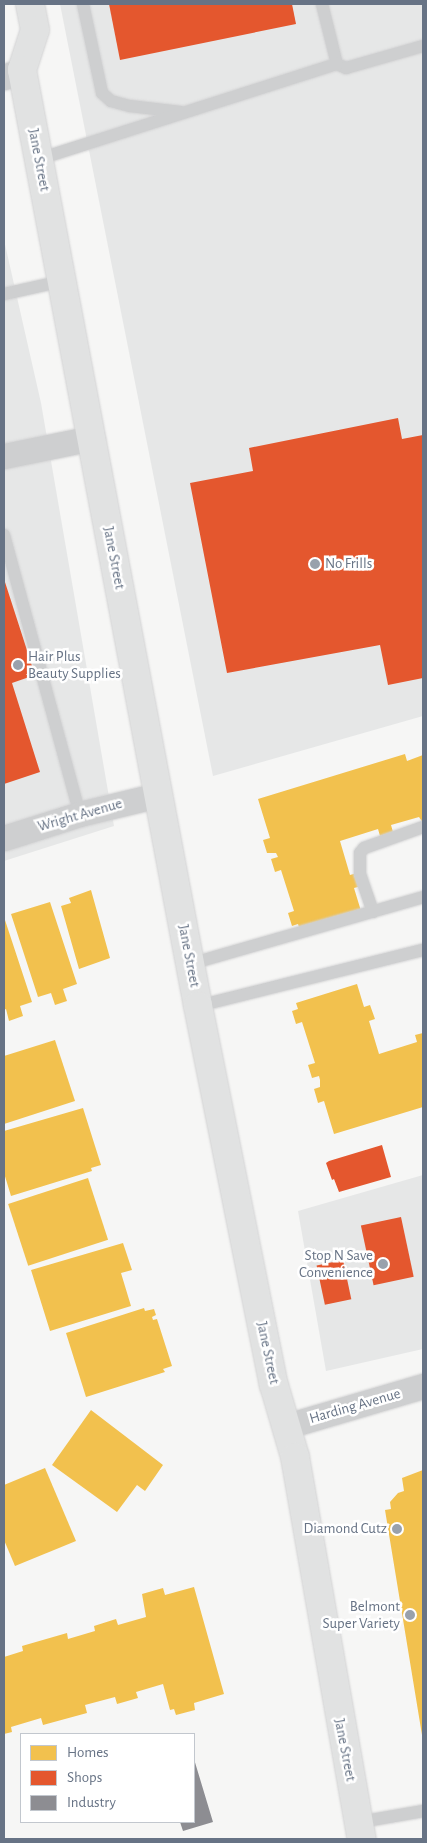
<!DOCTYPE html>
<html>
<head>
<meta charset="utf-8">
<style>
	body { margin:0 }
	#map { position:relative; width:427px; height:1843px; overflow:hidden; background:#f6f6f5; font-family:"Alegreya Sans",sans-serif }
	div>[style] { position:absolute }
	.built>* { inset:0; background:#e6e7e7 }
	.homes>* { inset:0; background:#f2c14e; transform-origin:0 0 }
	.shops>* { inset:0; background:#e4572e; transform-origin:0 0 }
	.industry>* { inset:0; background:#8d8d92 }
	.roads { filter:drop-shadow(0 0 1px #d2d2d3) drop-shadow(0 0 1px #d2d2d3) }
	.service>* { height:12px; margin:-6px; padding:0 6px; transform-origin:6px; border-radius:6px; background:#cecfd0 }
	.minor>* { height:25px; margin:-12.5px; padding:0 12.5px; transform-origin:12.5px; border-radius:12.5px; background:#cecfd0 }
	.secondary>* { height:28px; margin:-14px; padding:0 14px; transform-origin:14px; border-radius:14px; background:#e1e2e2 }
	.dots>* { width:14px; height:14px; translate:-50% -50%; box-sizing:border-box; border:2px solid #fff; border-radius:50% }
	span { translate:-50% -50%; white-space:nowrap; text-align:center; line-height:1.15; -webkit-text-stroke:5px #fff; paint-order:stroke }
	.street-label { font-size:15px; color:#677385 }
	.poi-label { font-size:15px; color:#677385 }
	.left { translate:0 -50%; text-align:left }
	.right { translate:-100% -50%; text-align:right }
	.frame { position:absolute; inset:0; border:5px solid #677385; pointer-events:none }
	.legend { position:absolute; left:20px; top:1733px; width:175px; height:90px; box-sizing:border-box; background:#fff; border:1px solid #c2c7ce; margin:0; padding:6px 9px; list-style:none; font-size:15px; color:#677385 }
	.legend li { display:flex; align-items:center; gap:10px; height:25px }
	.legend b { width:25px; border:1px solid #c2c7ce }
</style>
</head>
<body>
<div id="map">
	<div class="built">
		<i style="clip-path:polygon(60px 4px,423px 4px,423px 716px,213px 776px)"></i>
		<i style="clip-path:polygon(4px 240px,41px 403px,114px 826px,4px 861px)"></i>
		<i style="clip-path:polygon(423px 1175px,423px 1349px,326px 1371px,298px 1211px)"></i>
	</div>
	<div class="homes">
		<i style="clip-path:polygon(405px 754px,407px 761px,423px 755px,423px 823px,419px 817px,391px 825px,393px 832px,380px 836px,378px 829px,340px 841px,350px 875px,357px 873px,361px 886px,354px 888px,361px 911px,300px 930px,298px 924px,292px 926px,288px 913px,294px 911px,281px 870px,275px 872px,271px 859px,278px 857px,276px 853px,267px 853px,263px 840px,270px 838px,258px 799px)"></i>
		<i style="clip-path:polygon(91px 890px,110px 958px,79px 969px,61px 906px,71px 903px,69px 898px)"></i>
		<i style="clip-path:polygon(50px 902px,77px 984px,63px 989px,67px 1001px,55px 1005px,51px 993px,38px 997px,11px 914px)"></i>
		<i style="clip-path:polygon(4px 917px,32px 1002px,20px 1006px,23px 1016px,9px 1021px,6px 1009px,4px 1010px)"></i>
		<i style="clip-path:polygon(357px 984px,364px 1007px,370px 1005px,375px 1019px,369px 1021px,379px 1054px,417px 1042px,415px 1035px,423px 1033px,423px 1107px,334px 1134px,324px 1101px,318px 1103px,314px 1089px,320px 1087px,320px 1080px,319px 1076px,312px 1078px,308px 1065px,315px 1063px,302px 1022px,296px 1024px,292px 1011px,298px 1009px,296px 1003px)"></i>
		<i style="clip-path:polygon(55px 1040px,75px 1101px,4px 1124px,4px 1056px)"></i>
		<i style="clip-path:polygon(83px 1108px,101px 1165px,91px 1168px,92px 1171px,11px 1196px,4px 1173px,4px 1131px)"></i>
		<i style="left:88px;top:1178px;width:65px;height:84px;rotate:72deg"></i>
		<i style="clip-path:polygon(123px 1243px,132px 1270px,121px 1273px,131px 1306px,50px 1331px,31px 1270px)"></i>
		<i style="clip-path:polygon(144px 1308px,145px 1311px,154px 1309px,156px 1315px,152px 1317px,153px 1320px,157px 1319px,172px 1366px,163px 1369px,165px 1372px,86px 1397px,66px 1333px)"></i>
		<i style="clip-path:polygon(91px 1410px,163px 1465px,145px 1491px,137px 1485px,117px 1512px,52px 1465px)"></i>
		<i style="clip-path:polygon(45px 1468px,76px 1541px,15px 1566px,4px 1540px,4px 1485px)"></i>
		<i style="clip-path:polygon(423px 1470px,423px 1735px,422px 1735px,385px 1510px,391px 1509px,390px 1502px,398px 1493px,404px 1491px,402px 1478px)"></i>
		<i style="clip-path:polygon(194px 1587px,224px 1694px,194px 1703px,195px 1710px,176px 1715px,174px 1709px,170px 1710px,163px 1684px,136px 1692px,138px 1698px,117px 1704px,115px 1697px,85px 1705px,87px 1713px,43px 1725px,41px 1718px,11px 1727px,12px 1732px,4px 1734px,4px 1657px,23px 1651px,22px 1646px,67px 1633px,68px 1639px,95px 1631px,94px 1626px,116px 1619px,118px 1625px,146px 1617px,142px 1594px,163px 1588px,165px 1595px)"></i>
	</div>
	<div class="shops">
		<i style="clip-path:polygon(109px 4px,292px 4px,296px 24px,120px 60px)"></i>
		<i style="clip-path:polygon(398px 418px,402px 439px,423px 435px,423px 678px,388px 685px,380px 645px,227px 673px,190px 483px,253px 471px,249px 448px)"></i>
		<i style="clip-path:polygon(4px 579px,35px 675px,12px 683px,40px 772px,4px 784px)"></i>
		<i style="clip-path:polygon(382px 1145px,391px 1177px,339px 1192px,334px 1179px,332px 1180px,326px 1163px,329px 1161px)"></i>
		<i style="left:401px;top:1217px;width:61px;height:41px;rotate:78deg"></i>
		<i style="left:343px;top:1260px;width:40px;height:27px;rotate:78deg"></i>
	</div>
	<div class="industry">
		<i style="clip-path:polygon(194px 1759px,213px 1822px,183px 1831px,180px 1822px,194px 1822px)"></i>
	</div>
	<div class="roads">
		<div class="service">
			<i style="left:83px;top:4px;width:91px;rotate:77.9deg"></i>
			<i style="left:102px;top:93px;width:12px;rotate:42deg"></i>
			<i style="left:111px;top:101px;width:20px;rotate:15deg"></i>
			<i style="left:130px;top:106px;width:51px;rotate:6.7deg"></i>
			<i style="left:322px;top:4px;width:62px;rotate:76deg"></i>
			<i style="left:337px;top:64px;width:10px;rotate:24deg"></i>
			<i style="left:346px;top:68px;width:80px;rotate:-15.9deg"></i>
			<i style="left:39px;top:159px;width:313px;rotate:-17.7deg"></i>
			<i style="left:4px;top:294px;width:59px;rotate:-12.6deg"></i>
			<i style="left:4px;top:535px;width:289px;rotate:74.8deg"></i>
			<i style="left:373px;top:912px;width:40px;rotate:-108.9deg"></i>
			<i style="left:360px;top:874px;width:21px;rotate:-90deg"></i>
			<i style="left:360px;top:853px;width:6px;rotate:-51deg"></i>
			<i style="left:364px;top:848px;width:63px;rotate:-19.6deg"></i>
			<i style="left:190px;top:964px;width:242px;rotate:-16deg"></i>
			<i style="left:198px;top:1006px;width:232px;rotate:-14deg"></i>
			<i style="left:360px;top:1822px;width:64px;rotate:-9.9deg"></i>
		</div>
		<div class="minor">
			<i style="left:4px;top:77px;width:19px;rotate:-21deg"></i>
			<i style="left:4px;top:456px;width:90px;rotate:-11.6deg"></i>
			<i style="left:4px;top:838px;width:80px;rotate:-17.5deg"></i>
			<i style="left:80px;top:814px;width:80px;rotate:-13.7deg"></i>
			<i style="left:287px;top:1426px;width:142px;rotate:-16.4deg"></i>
		</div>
		<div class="secondary">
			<i style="left:30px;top:4px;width:26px;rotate:79deg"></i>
			<i style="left:35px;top:30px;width:42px;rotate:108deg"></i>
			<i style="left:22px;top:70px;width:952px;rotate:79.35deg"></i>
			<i style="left:198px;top:1006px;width:387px;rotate:78.7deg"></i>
			<i style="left:274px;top:1385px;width:75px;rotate:73.7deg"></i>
			<i style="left:295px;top:1457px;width:388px;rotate:80.1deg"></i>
		</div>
	</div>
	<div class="dots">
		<i style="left:315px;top:564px;background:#99a1ac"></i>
		<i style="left:18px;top:665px;background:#99a1ac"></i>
		<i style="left:383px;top:1264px;background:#99a1ac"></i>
		<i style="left:397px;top:1529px;background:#99a1ac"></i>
		<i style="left:410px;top:1615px;background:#99a1ac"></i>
	</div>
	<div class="street-label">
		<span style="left:39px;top:160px;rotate:79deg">Jane Street</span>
		<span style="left:114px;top:558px;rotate:79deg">Jane Street</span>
		<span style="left:80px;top:815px;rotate:-16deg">Wright Avenue</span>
		<span style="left:189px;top:956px;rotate:79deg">Jane Street</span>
		<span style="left:268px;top:1353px;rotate:78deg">Jane Street</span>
		<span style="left:355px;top:1406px;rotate:-16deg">Harding Avenue</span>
		<span style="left:345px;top:1750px;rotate:79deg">Jane Street</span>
	</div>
	<div class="poi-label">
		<span class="left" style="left:325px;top:564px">No Frills</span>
		<span class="left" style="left:28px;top:665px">Hair Plus<br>Beauty Supplies</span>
		<span class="right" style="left:373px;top:1264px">Stop N Save<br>Convenience</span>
		<span class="right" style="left:387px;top:1529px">Diamond Cutz</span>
		<span class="right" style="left:400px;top:1615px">Belmont<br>Super Variety</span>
	</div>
	<div class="frame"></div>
	<ul class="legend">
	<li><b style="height:14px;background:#f2c14e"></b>Homes</li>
	<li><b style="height:14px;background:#e4572e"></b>Shops</li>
	<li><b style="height:14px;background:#8d8d92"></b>Industry</li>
	</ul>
</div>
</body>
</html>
